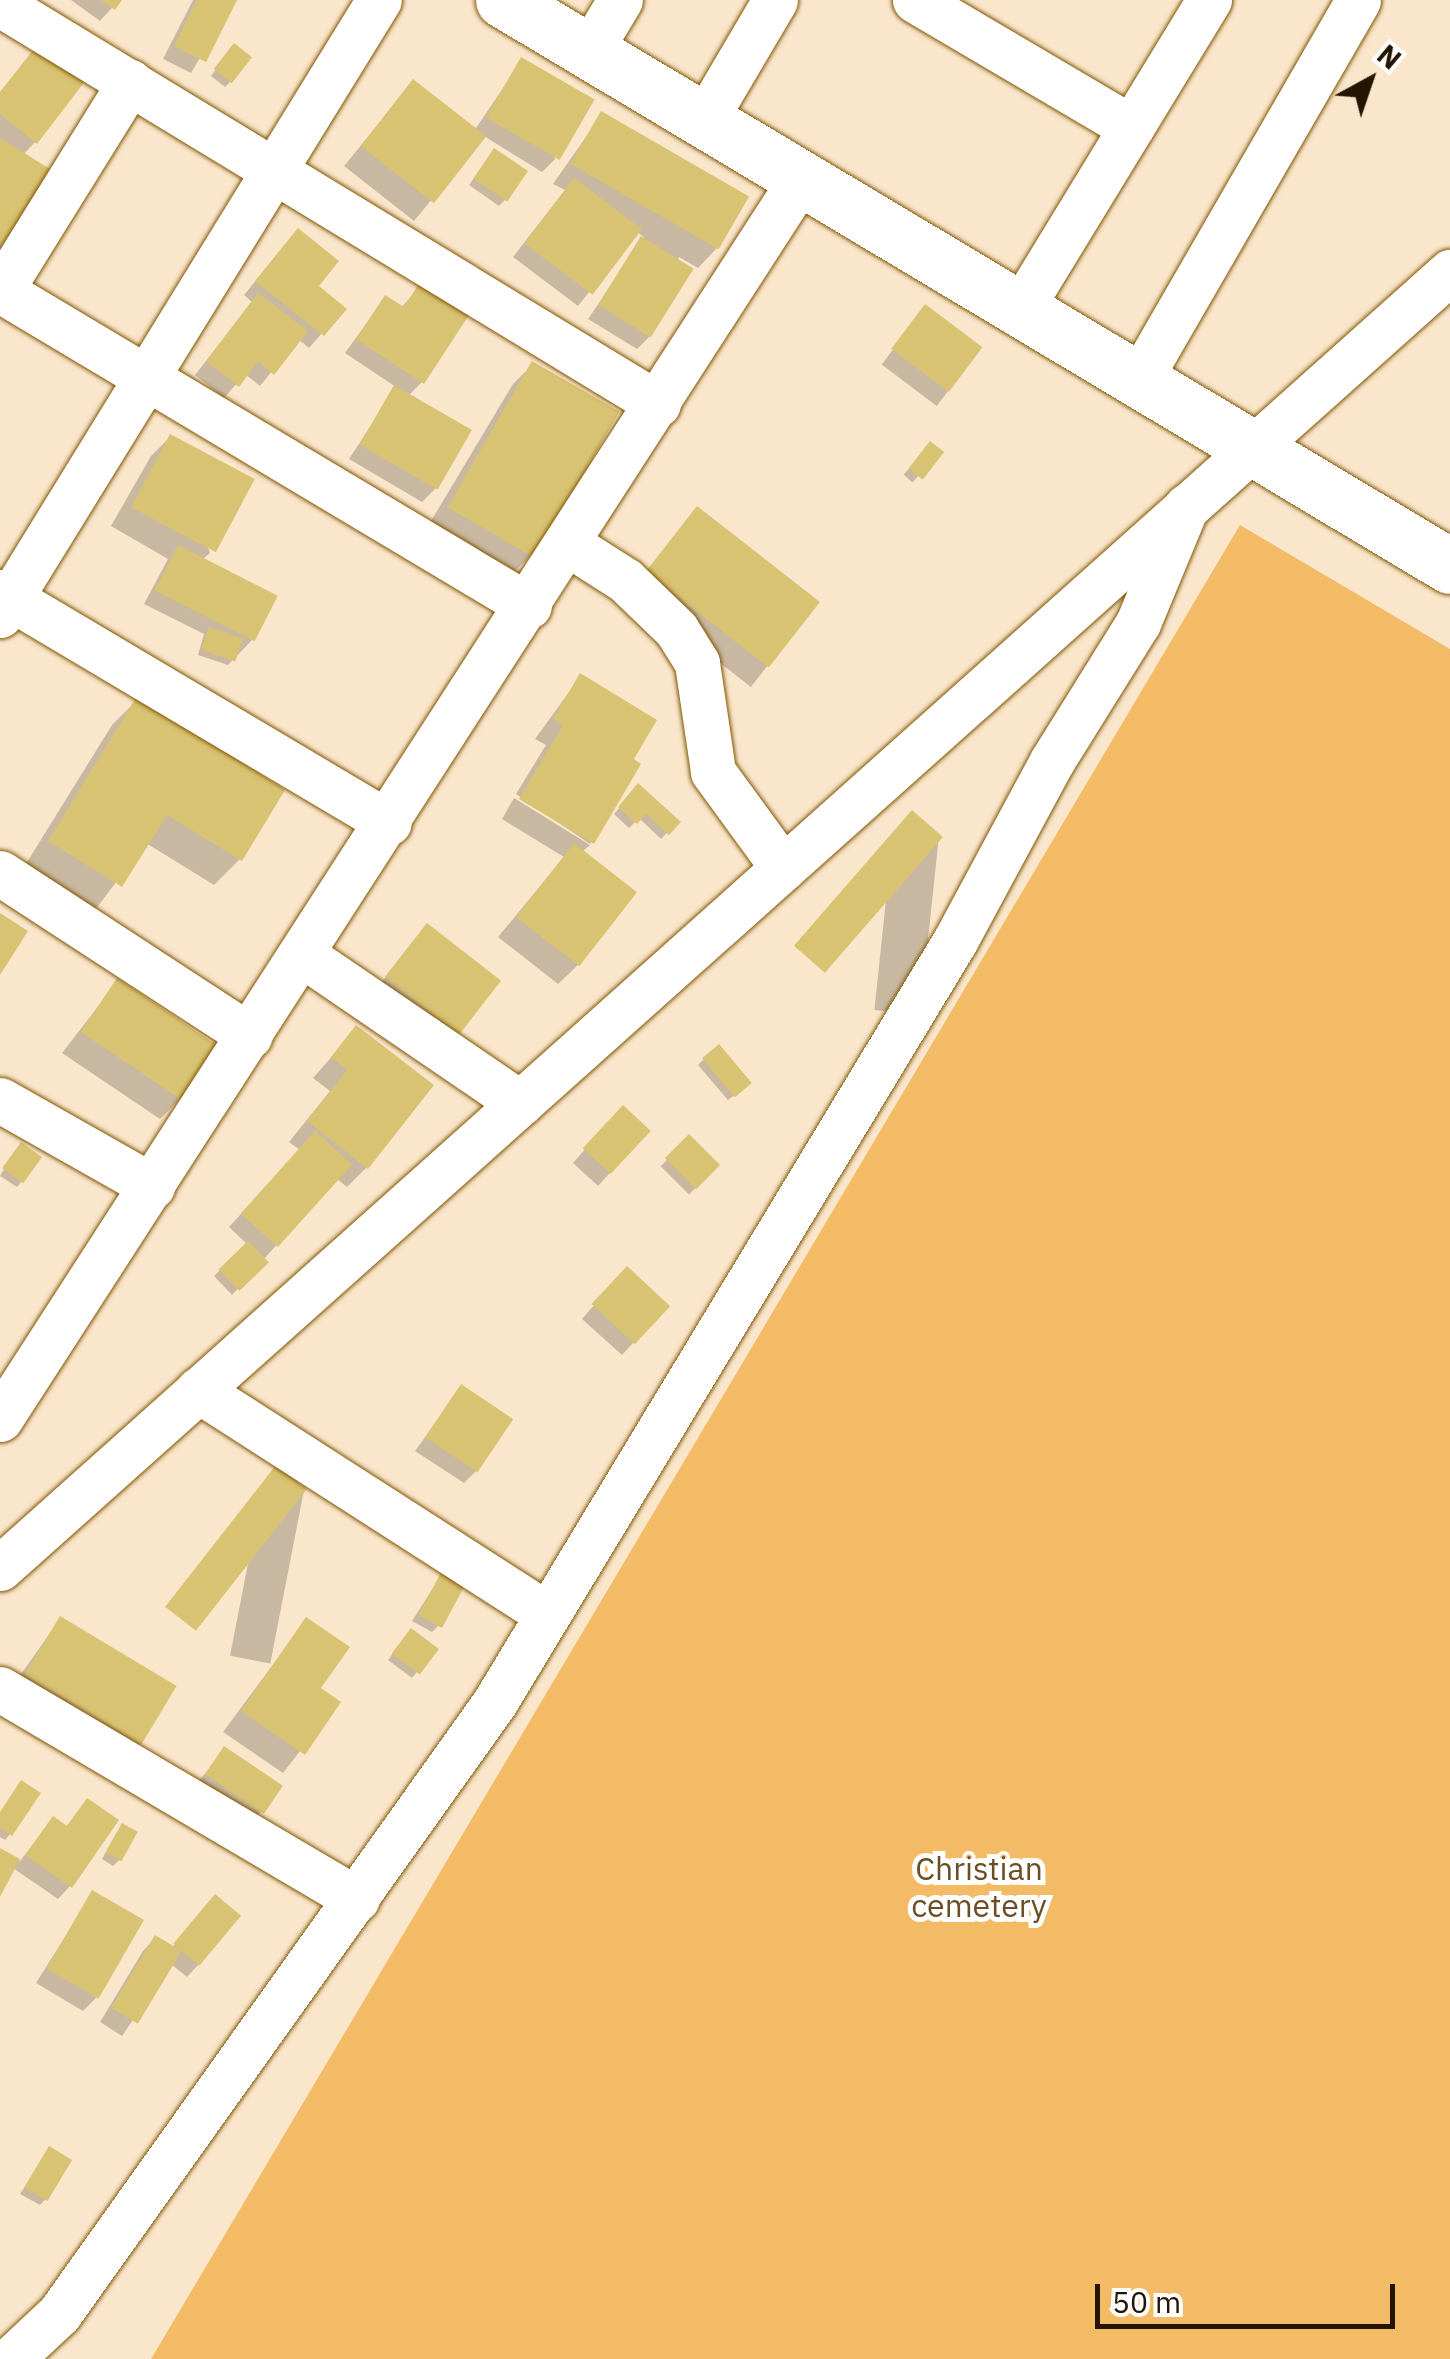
<!DOCTYPE html>
<html>
<head>
<meta charset="utf-8">
<style>
	body { margin:0 }
	#map { position:relative; width:1450px; height:2359px; overflow:hidden; background:#fae6cb; font-family:"IBM Plex Sans",sans-serif }
	div>[style] { position:absolute }
	.green>* { inset:0; background:#f4bb67 }
	.shadow>* { inset:0; background:#0003; transform-origin:0 0 }
	.building>* { inset:0; background:#d8c372; transform-origin:0 0 }
	.roads { filter:drop-shadow(0 0 2px #825600) drop-shadow(0 0 2px #825600) }
	.street>* { height:45px; margin:-22.5px; padding:0 22.5px; transform-origin:22.5px; border-radius:22.5px; background:#fff }
	.secondary>* { height:55px; margin:-27.5px; padding:0 27.5px; transform-origin:27.5px; border-radius:27.5px; background:#fff }
	span { translate:-50% -50%; white-space:nowrap; text-align:center; line-height:1.15; -webkit-text-stroke:10px #fff; paint-order:stroke }
	.park-label { font-size:32px; color:#6a4e25 }
	.north { position:absolute; left:1320px; top:30px; width:100px; height:100px; -webkit-text-stroke:8px #fff; paint-order:stroke; rotate:40deg; font-size:28px; font-weight:700; line-height:40px; text-align:center; color:#231501 }
	.north::after { content:''; display:block; margin:auto; width:35px; height:45px; background:#231501; clip-path:polygon(50% 0,100% 100%,50% 72%,0 100%) }
	.scale { position:absolute; left:1095px; top:2284px; width:300px; height:45px; box-sizing:border-box; border:5px solid #231501; border-top:0; padding-left:12px; font-size:30px; line-height:35px; white-space:nowrap; color:#231501; -webkit-text-stroke:8px #fff; paint-order:stroke }
</style>
</head>
<body>
<div id="map">
	<div class="green">
		<i style="clip-path:polygon(1240px 525px,1450px 649px,1450px 2359px,151px 2359px)"></i>
	</div>
	<div class="shadow">
		<i style="clip-path:polygon(71px 0,119px 0,100px 21px)"></i>
		<i style="clip-path:polygon(193px 0,234px 0,191px 73px,163px 59px)"></i>
		<i style="clip-path:polygon(41px 43px,35px 142px,23px 155px,55px 175px,0 258px,0 92px)"></i>
		<i style="clip-path:polygon(229px 52px,231px 81px,225px 87px,211px 76px)"></i>
		<i style="clip-path:polygon(522px 60px,555px 159px,542px 172px,484px 136px,414px 221px,344px 166px,413px 82px,474px 131px)"></i>
		<i style="clip-path:polygon(602px 114px,717px 248px,698px 268px,679px 257px,650px 336px,637px 349px,588px 319px,644px 237px,637px 232px,578px 306px,513px 257px,565px 190px,553px 184px)"></i>
		<i style="clip-path:polygon(489px 157px,505px 200px,499px 206px,469px 185px)"></i>
		<i style="clip-path:polygon(285px 245px,316px 287px,343px 309px,309px 348px,298px 339px,260px 386px,245px 374px,224px 398px,195px 375px,252px 302px,244px 295px)"></i>
		<i style="clip-path:polygon(420px 286px,422px 382px,408px 396px,435px 489px,422px 502px,349px 459px,396px 387px,345px 353px,385px 298px,401px 308px)"></i>
		<i style="left:925px;top:307px;width:69px;height:72px;rotate:37deg"></i>
		<i style="clip-path:polygon(533px 364px,530px 556px,511px 575px,428px 526px,513px 384px)"></i>
		<i style="clip-path:polygon(170px 437px,210px 553px,202px 560px,253px 639px,228px 665px,198px 655px,204px 634px,144px 604px,168px 559px,111px 526px,151px 456px)"></i>
		<i style="left:931px;top:444px;width:12px;height:41px;rotate:42deg"></i>
		<i style="left:697px;top:509px;width:152px;height:107px;rotate:38deg"></i>
		<i style="clip-path:polygon(580px 677px,630px 760px,590px 844px,516px 794px,546px 745px,535px 739px)"></i>
		<i style="clip-path:polygon(138px 699px,240px 859px,214px 885px,146px 843px,95px 910px,24px 867px,112px 725px)"></i>
		<i style="clip-path:polygon(638px 787px,677px 822px,661px 839px,639px 818px,629px 828px,614px 814px)"></i>
		<i style="clip-path:polygon(514px 798px,590px 845px,582px 852px,578px 965px,558px 984px,498px 937px,564px 857px,502px 819px)"></i>
		<i style="left:893px;top:833px;width:46px;height:178px;rotate:6deg"></i>
		<i style="left:427px;top:926px;width:90px;height:84px;rotate:39deg"></i>
		<i style="clip-path:polygon(118px 981px,179px 1100px,160px 1119px,62px 1053px)"></i>
		<i style="clip-path:polygon(357px 1028px,366px 1168px,347px 1187px,336px 1178px,232px 1295px,214px 1276px,247px 1244px,229px 1227px,300px 1150px,289px 1142px,330px 1091px,313px 1078px)"></i>
		<i style="clip-path:polygon(704px 1059px,743px 1089px,728px 1100px,698px 1065px)"></i>
		<i style="clip-path:polygon(610px 1121px,648px 1131px,598px 1186px,573px 1163px)"></i>
		<i style="left:689px;top:1138px;width:40px;height:40px;rotate:45deg"></i>
		<i style="clip-path:polygon(15px 1151px,22px 1181px,17px 1187px,0 1176px)"></i>
		<i style="clip-path:polygon(614px 1282px,634px 1342px,622px 1355px,582px 1319px)"></i>
		<i style="clip-path:polygon(461px 1388px,477px 1470px,464px 1483px,415px 1451px)"></i>
		<i style="left:264px;top:1481px;width:41px;height:178px;rotate:11deg"></i>
		<i style="clip-path:polygon(446px 1568px,438px 1626px,432px 1632px,412px 1621px)"></i>
		<i style="clip-path:polygon(60px 1619px,140px 1743px,120px 1763px,7px 1694px)"></i>
		<i style="clip-path:polygon(306px 1620px,318px 1689px,338px 1702px,283px 1773px,223px 1732px)"></i>
		<i style="clip-path:polygon(405px 1637px,417px 1672px,412px 1678px,388px 1660px)"></i>
		<i style="clip-path:polygon(225px 1749px,261px 1812px,248px 1825px,194px 1787px)"></i>
		<i style="clip-path:polygon(87px 1801px,70px 1886px,58px 1899px,13px 1868px,0 1892px,0 1851px,20px 1861px,53px 1819px,65px 1828px)"></i>
		<i style="clip-path:polygon(0 1813px,10px 1834px,5px 1840px,0 1837px)"></i>
		<i style="clip-path:polygon(117px 1832px,119px 1860px,113px 1866px,102px 1859px)"></i>
		<i style="clip-path:polygon(92px 1894px,96px 1998px,83px 2011px,36px 1983px)"></i>
		<i style="clip-path:polygon(202px 1911px,199px 1964px,187px 1977px,171px 1964px,122px 2036px,100px 2022px,143px 1951px,155px 1938px,172px 1948px)"></i>
		<i style="clip-path:polygon(49px 2149px,46px 2199px,40px 2205px,20px 2194px)"></i>
	</div>
	<div class="building">
		<i style="clip-path:polygon(101px 0,122px 0,115px 10px)"></i>
		<i style="clip-path:polygon(197px 0,237px 0,206px 62px,174px 46px)"></i>
		<i style="clip-path:polygon(41px 40px,89px 76px,37px 144px,0 114px,0 92px)"></i>
		<i style="left:234px;top:43px;width:23px;height:33px;rotate:38deg"></i>
		<i style="left:521px;top:57px;width:85px;height:70px;rotate:30deg"></i>
		<i style="left:413px;top:79px;width:93px;height:85px;rotate:38deg"></i>
		<i style="left:601px;top:111px;width:171px;height:61px;rotate:30deg"></i>
		<i style="clip-path:polygon(0 138px,58px 174px,12px 249px,0 242px)"></i>
		<i style="left:494px;top:148px;width:41px;height:37px;rotate:34deg"></i>
		<i style="left:574px;top:178px;width:85px;height:82px;rotate:37deg"></i>
		<i style="clip-path:polygon(298px 228px,339px 261px,319px 286px,347px 309px,324px 336px,255px 281px)"></i>
		<i style="left:641px;top:236px;width:62px;height:81px;rotate:32deg"></i>
		<i style="clip-path:polygon(420px 282px,469px 315px,424px 384px,356px 339px,385px 295px,404px 307px)"></i>
		<i style="clip-path:polygon(258px 293px,308px 331px,274px 375px,258px 361px,239px 387px,206px 361px)"></i>
		<i style="left:925px;top:304px;width:72px;height:56px;rotate:37deg"></i>
		<i style="left:532px;top:361px;width:101px;height:169px;rotate:30deg"></i>
		<i style="left:394px;top:385px;width:90px;height:69px;rotate:30deg"></i>
		<i style="left:170px;top:434px;width:96px;height:83px;rotate:28deg"></i>
		<i style="left:930px;top:441px;width:18px;height:35px;rotate:38deg"></i>
		<i style="left:697px;top:506px;width:156px;height:83px;rotate:38deg"></i>
		<i style="left:178px;top:545px;width:112px;height:51px;rotate:27deg"></i>
		<i style="left:209px;top:627px;width:36px;height:24px;rotate:19deg"></i>
		<i style="clip-path:polygon(580px 673px,657px 720px,634px 759px,641px 764px,594px 844px,519px 799px,563px 725px,553px 719px)"></i>
		<i style="clip-path:polygon(137px 696px,285px 790px,242px 861px,167px 815px,122px 887px,48px 841px)"></i>
		<i style="clip-path:polygon(638px 783px,681px 822px,669px 835px,646px 814px,637px 824px,618px 807px)"></i>
		<i style="left:912px;top:810px;width:41px;height:180px;rotate:41deg"></i>
		<i style="left:574px;top:843px;width:80px;height:94px;rotate:38deg"></i>
		<i style="clip-path:polygon(0 913px,28px 931px,0 975px)"></i>
		<i style="left:427px;top:923px;width:94px;height:68px;rotate:38deg"></i>
		<i style="left:117px;top:978px;width:122px;height:65px;rotate:34deg"></i>
		<i style="clip-path:polygon(356px 1025px,434px 1085px,368px 1169px,307px 1121px,347px 1070px,331px 1057px)"></i>
		<i style="left:719px;top:1044px;width:51px;height:22px;rotate:50deg"></i>
		<i style="left:623px;top:1105px;width:38px;height:59px;rotate:43deg"></i>
		<i style="left:315px;top:1131px;width:50px;height:111px;rotate:42deg"></i>
		<i style="left:689px;top:1134px;width:44px;height:34px;rotate:45deg"></i>
		<i style="left:21px;top:1142px;width:26px;height:32px;rotate:36deg"></i>
		<i style="left:248px;top:1241px;width:30px;height:41px;rotate:46deg"></i>
		<i style="left:627px;top:1266px;width:59px;height:52px;rotate:43deg"></i>
		<i style="left:461px;top:1384px;width:63px;height:64px;rotate:34deg"></i>
		<i style="left:276px;top:1465px;width:39px;height:180px;rotate:38deg"></i>
		<i style="left:445px;top:1565px;width:27px;height:57px;rotate:28deg"></i>
		<i style="left:60px;top:1616px;width:136px;height:68px;rotate:31deg"></i>
		<i style="clip-path:polygon(306px 1617px,350px 1647px,321px 1688px,341px 1702px,305px 1755px,241px 1711px)"></i>
		<i style="left:411px;top:1628px;width:35px;height:32px;rotate:37deg"></i>
		<i style="left:224px;top:1746px;width:71px;height:34px;rotate:34deg"></i>
		<i style="clip-path:polygon(21px 1780px,41px 1793px,12px 1836px,0 1828px,0 1812px)"></i>
		<i style="clip-path:polygon(87px 1798px,119px 1820px,72px 1888px,25px 1855px,53px 1816px,67px 1826px)"></i>
		<i style="left:122px;top:1823px;width:18px;height:34px;rotate:29deg"></i>
		<i style="clip-path:polygon(0 1848px,20px 1859px,0 1897px)"></i>
		<i style="left:92px;top:1890px;width:60px;height:91px;rotate:30deg"></i>
		<i style="left:215px;top:1894px;width:34px;height:65px;rotate:40deg"></i>
		<i style="left:155px;top:1935px;width:31px;height:85px;rotate:31deg"></i>
		<i style="left:49px;top:2146px;width:27px;height:48px;rotate:31deg"></i>
	</div>
	<div class="roads">
		<div class="street">
			<i style="left:915px;top:0;width:251px;rotate:30.5deg"></i>
			<i style="left:0;top:4px;width:770px;rotate:31.3deg"></i>
			<i style="left:590px;top:50px;width:58px;rotate:-59deg"></i>
			<i style="left:705px;top:119px;width:138px;rotate:-59.5deg"></i>
			<i style="left:0;top:290px;width:616px;rotate:30.85deg"></i>
			<i style="left:1px;top:290px;width:245px;rotate:-58.2deg"></i>
			<i style="left:1021px;top:308px;width:361px;rotate:-58.6deg"></i>
			<i style="left:1140px;top:378px;width:436px;rotate:-60deg"></i>
			<i style="left:570px;top:545px;width:65px;rotate:32.5deg"></i>
			<i style="left:625px;top:580px;width:71px;rotate:43.9deg"></i>
			<i style="left:676px;top:629px;width:40px;rotate:58deg"></i>
			<i style="left:697px;top:663px;width:110px;rotate:81.6deg"></i>
			<i style="left:713px;top:772px;width:119px;rotate:53.9deg"></i>
			<i style="left:0;top:592px;width:452px;rotate:30.7deg"></i>
			<i style="left:0;top:615px;width:722px;rotate:-58.36deg"></i>
			<i style="left:0;top:873px;width:298px;rotate:33.1deg"></i>
			<i style="left:303px;top:955px;width:263px;rotate:34.3deg"></i>
			<i style="left:0;top:1100px;width:175px;rotate:29.5deg"></i>
			<i style="left:198px;top:1390px;width:415px;rotate:32.7deg"></i>
			<i style="left:0;top:1419px;width:1478px;rotate:-57.15deg"></i>
			<i style="left:0;top:1568px;width:1945px;rotate:-41.79deg"></i>
			<i style="left:0;top:1689px;width:414px;rotate:30.5deg"></i>
			<i style="left:11px;top:2359px;width:66px;rotate:-43.2deg"></i>
			<i style="left:59px;top:2314px;width:751px;rotate:-54.53deg"></i>
			<i style="left:495px;top:1702px;width:889px;rotate:-58.85deg"></i>
			<i style="left:955px;top:941px;width:204px;rotate:-61.7deg"></i>
			<i style="left:1052px;top:761px;width:163px;rotate:-58.1deg"></i>
			<i style="left:1138px;top:623px;width:126px;rotate:-67.5deg"></i>
		</div>
		<div class="secondary">
			<i style="left:503px;top:0;width:1103px;rotate:30.87deg"></i>
		</div>
	</div>
	<div class="park-label">
		<span style="left:979px;top:1887px">Christian<br>cemetery</span>
	</div>
	<div class="north">N</div>
	<div class="scale">50 m</div>
</div>
</body>
</html>
